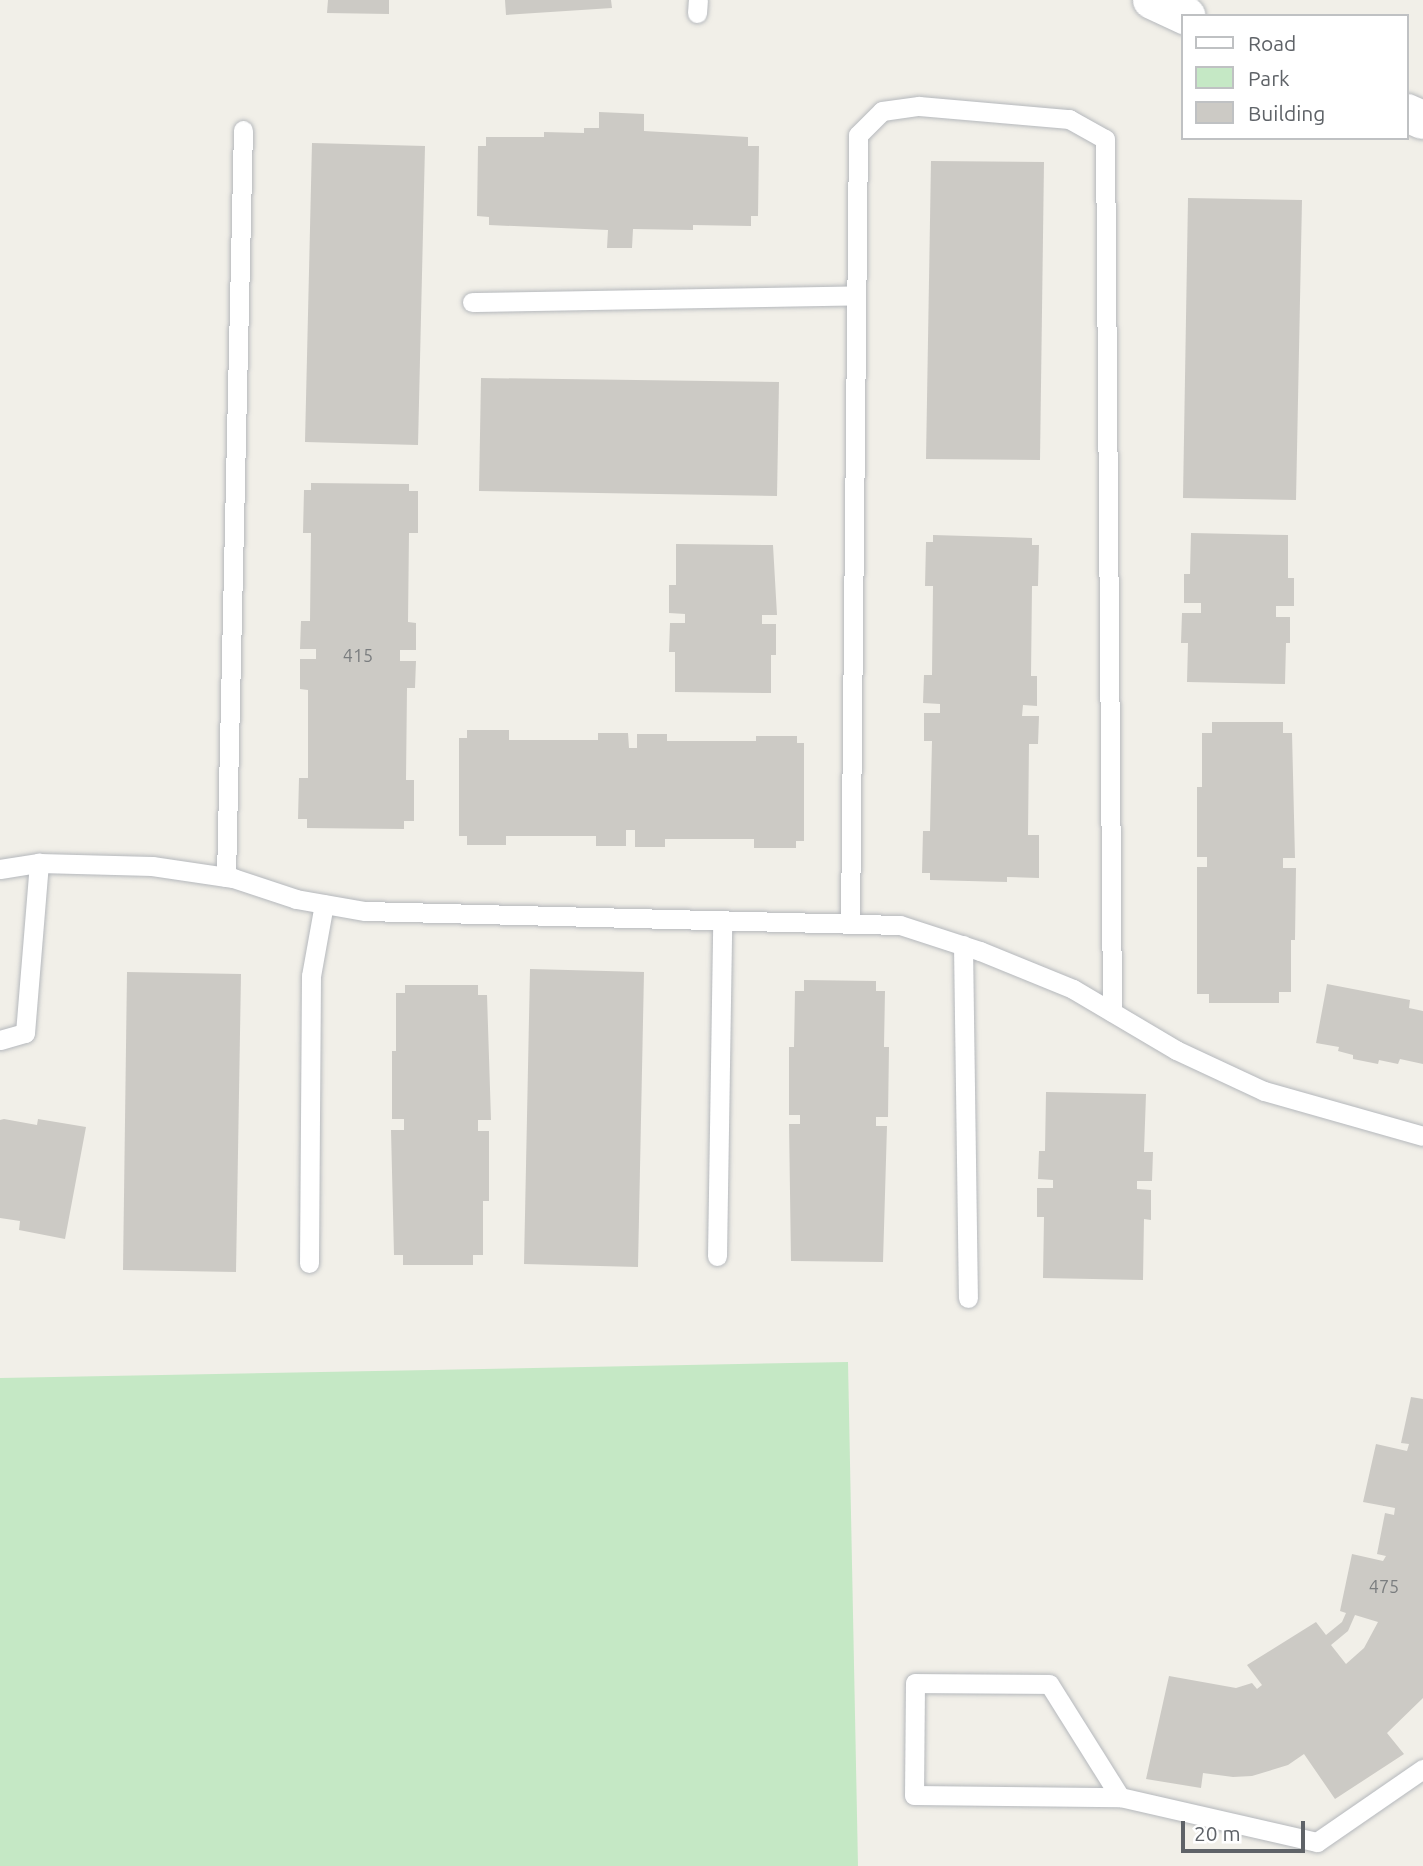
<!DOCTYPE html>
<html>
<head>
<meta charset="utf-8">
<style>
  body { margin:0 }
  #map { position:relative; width:1423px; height:1866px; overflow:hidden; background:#f1efe8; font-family:Ubuntu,sans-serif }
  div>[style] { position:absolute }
  .green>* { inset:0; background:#c5e8c5 }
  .building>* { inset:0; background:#cccac5 }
  .roads { filter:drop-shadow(0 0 2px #b5b8bc) drop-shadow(0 0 2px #b5b8bc) }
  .service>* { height:19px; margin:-9.5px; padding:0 9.5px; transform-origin:9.5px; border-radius:9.5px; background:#fff }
  .minor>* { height:38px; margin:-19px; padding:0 19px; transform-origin:19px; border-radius:19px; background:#fff }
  span { translate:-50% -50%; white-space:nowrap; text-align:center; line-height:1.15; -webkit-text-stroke:5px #fff; paint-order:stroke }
  .number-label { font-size:18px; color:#7a7d7f }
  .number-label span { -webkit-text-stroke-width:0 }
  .legend { position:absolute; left:1181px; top:14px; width:228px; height:126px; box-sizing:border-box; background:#fff; border:2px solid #bfc1c3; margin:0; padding:9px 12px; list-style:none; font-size:21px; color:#5f6368 }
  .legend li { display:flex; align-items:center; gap:14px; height:35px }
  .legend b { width:35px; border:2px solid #bfc1c3 }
  .scale { position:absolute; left:1181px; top:1821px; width:124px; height:32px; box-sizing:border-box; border:4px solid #5f6368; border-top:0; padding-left:9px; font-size:21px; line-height:24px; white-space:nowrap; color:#5f6368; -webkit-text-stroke:5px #fff; paint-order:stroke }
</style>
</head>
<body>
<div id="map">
  <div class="green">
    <div style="clip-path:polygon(848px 1362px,858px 1866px,0 1866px,0 1378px)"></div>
  </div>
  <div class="building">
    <div style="clip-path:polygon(328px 0,389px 0,389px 14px,327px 13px)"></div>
    <div style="clip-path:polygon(505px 0,611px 0,612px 8px,506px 15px)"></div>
    <div style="clip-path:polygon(599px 112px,644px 114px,644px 131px,748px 137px,748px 146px,759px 146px,758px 216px,751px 216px,751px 226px,693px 225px,693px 230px,633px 229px,632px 248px,607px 248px,608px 230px,489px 225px,489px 217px,477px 216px,478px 146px,486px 146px,486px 137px,544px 137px,544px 132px,584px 133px,584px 128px,599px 128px)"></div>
    <div style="clip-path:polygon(312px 143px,425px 146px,418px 445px,305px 442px)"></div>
    <div style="clip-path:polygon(931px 161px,1044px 162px,1040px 460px,926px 459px)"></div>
    <div style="clip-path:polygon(1188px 198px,1302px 200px,1296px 500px,1183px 498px)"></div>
    <div style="clip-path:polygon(481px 378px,779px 382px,777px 496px,479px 491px)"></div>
    <div style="clip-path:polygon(311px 483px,409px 484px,409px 491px,418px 491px,418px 533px,409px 533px,408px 622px,416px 623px,416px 650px,400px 650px,400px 661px,416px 661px,415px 688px,407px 688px,406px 780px,414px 780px,414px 821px,404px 821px,404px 829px,307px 828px,307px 819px,298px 819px,299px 778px,308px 778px,308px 690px,300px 689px,300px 659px,316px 659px,316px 649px,300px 649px,301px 621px,310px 621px,311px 533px,303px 533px,304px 490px,311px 490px)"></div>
    <div style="clip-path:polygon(1191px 533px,1288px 535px,1288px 578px,1294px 578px,1294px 606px,1276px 606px,1276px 617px,1290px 617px,1290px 643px,1286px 643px,1285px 684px,1187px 682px,1188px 643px,1181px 643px,1182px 613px,1201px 613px,1201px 603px,1184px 603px,1184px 574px,1190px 574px)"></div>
    <div style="clip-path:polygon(933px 535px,1032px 538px,1032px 545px,1039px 545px,1038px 586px,1032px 586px,1031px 676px,1037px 676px,1037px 706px,1023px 705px,1022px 716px,1039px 716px,1038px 744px,1029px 744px,1028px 835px,1039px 835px,1039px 878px,1007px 877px,1007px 882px,930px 880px,930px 873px,922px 873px,923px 831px,930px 831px,932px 741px,924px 741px,924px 713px,940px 713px,940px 704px,923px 703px,924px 675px,932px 675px,933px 586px,925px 586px,926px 542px,933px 542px)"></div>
    <div style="clip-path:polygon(676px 544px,773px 545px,777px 615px,762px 615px,762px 624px,776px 624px,776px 655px,771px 655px,771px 693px,675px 692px,675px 652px,669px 652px,670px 623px,685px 623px,685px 614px,669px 613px,669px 585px,676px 585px)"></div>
    <div style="clip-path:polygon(1212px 722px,1283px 722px,1283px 733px,1292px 733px,1295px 858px,1283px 858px,1283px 868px,1296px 868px,1295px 940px,1291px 940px,1291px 992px,1279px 992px,1279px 1003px,1209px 1003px,1209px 994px,1197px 994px,1197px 867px,1207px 867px,1207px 857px,1197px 857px,1197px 787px,1202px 787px,1202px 733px,1212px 733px)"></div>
    <div style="clip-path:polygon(467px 730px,509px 730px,509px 740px,598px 740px,598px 733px,628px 733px,629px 748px,637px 748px,637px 734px,667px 734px,667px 741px,756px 741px,756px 736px,797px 736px,797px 743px,804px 743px,804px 841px,796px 841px,796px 848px,754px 848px,754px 839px,665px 839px,665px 847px,635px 847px,635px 830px,626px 830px,626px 846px,596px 846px,596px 836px,506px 836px,506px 845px,467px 845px,467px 836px,459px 836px,459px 738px,467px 738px)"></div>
    <div style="clip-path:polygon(530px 969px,644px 972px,638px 1267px,524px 1264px)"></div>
    <div style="clip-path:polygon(127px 972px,241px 974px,236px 1272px,123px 1270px)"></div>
    <div style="clip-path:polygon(804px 980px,876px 981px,876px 991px,885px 991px,884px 1047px,889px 1047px,888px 1117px,876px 1117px,876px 1126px,887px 1126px,883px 1262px,791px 1261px,789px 1124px,800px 1124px,800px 1115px,789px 1115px,789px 1047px,794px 1047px,795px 991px,804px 991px)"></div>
    <div style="clip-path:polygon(1327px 984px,1410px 1000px,1409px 1008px,1423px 1011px,1423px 1064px,1400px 1059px,1398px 1064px,1379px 1060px,1378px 1064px,1353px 1059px,1353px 1055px,1338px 1051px,1339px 1047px,1316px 1043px)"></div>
    <div style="clip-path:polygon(405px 985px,478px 985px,478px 995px,487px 995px,491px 1120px,478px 1120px,478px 1131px,489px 1131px,489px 1201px,483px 1201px,483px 1255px,473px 1255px,473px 1265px,403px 1265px,403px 1255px,394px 1255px,391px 1130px,404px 1130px,404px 1119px,392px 1119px,392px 1051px,396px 1051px,396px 993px,405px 993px)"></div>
    <div style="clip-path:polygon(1046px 1092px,1146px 1094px,1144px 1152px,1153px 1152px,1152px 1181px,1137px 1181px,1137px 1189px,1151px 1190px,1151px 1220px,1144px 1219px,1143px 1280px,1043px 1278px,1044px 1217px,1037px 1217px,1037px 1188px,1053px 1188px,1053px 1180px,1038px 1179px,1039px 1151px,1045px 1151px)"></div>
    <div style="clip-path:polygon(4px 1119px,37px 1125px,38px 1119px,86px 1127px,65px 1239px,19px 1230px,20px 1221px,0 1218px,0 1120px)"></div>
    <div style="clip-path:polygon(evenodd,1411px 1397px,1423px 1399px,1423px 1698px,1387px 1733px,1404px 1754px,1335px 1799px,1304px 1754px,1288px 1765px,1252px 1776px,1233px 1777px,1203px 1773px,1201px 1788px,1146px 1779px,1169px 1676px,1236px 1688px,1252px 1683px,1257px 1689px,1262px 1685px,1247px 1665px,1316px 1622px,1326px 1635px,1342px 1622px,1346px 1613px,1340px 1611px,1352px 1554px,1383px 1561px,1386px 1556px,1377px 1554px,1385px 1513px,1394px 1515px,1395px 1508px,1363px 1502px,1376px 1444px,1407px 1451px,1409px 1444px,1401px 1443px,1411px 1397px,1355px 1615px,1378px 1622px,1364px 1648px,1346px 1664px,1331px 1645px,1348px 1631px,1355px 1615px)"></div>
  </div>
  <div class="roads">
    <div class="service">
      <div style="left:697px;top:13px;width:13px;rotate:-86deg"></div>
      <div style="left:472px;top:302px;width:384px;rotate:-1deg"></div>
      <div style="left:0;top:869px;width:39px;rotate:-9deg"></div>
      <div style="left:39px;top:863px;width:113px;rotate:1.5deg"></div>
      <div style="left:152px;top:866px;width:82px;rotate:8.4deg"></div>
      <div style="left:233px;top:878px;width:66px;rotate:18.4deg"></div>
      <div style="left:296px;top:899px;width:70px;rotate:9.9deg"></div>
      <div style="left:365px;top:911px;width:535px;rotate:1.5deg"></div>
      <div style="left:900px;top:925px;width:84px;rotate:18deg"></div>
      <div style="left:980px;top:951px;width:100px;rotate:22.2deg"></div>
      <div style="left:1073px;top:989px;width:120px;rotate:30.6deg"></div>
      <div style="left:1176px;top:1050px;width:97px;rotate:25deg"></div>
      <div style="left:1264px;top:1091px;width:165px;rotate:15.8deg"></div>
      <div style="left:226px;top:877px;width:747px;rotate:-88.7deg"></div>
      <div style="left:850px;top:924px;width:789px;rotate:-89.42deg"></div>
      <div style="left:858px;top:135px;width:34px;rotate:-45deg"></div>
      <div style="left:882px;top:111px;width:37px;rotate:-8deg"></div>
      <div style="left:919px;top:106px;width:151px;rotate:5deg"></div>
      <div style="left:1069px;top:119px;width:41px;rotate:29.1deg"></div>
      <div style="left:1105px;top:139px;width:873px;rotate:89.54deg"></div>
      <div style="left:963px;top:945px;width:353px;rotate:89.2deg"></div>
      <div style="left:0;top:1040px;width:26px;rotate:-16deg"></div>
      <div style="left:25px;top:1033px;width:171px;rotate:-85.3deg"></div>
      <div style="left:717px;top:1256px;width:336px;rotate:-89.1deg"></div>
      <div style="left:309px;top:1263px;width:287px;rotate:-89.6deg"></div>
      <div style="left:311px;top:976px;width:73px;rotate:-79.8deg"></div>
      <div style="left:1120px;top:1797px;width:133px;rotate:-122.1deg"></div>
      <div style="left:1049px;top:1684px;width:134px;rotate:-179.6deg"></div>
      <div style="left:915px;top:1683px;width:112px;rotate:90.5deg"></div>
      <div style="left:914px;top:1795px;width:206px;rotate:0.6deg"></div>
      <div style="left:1120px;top:1797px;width:202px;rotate:12.9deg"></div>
      <div style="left:1317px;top:1842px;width:129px;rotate:-34.6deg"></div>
    </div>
    <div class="minor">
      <div style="left:1152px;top:0;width:38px;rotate:25deg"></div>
      <div style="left:1407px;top:113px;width:17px;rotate:24deg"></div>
    </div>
  </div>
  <div class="number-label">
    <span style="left:358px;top:655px">415</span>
    <span style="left:1384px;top:1586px">475</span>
  </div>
  <ul class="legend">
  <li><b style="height:9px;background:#fff"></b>Road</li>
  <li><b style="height:19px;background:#c5e8c5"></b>Park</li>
  <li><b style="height:19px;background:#cccac5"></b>Building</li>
  </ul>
  <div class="scale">20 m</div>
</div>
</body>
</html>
